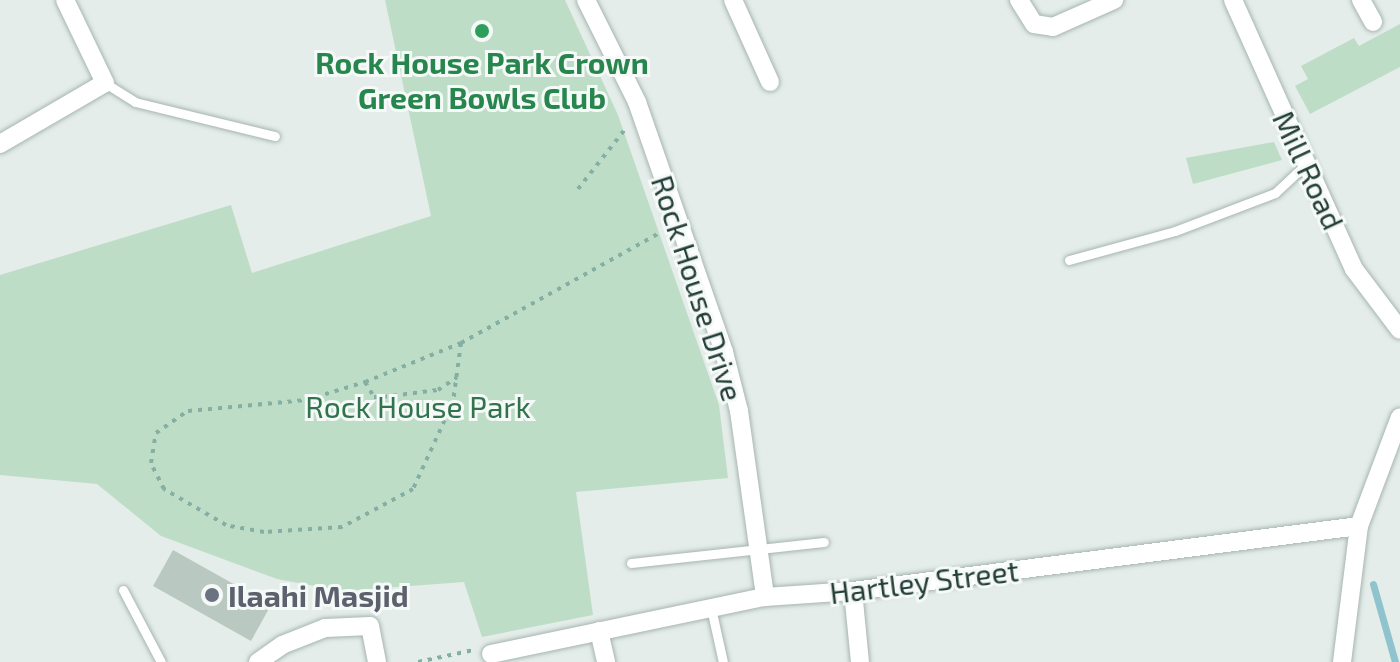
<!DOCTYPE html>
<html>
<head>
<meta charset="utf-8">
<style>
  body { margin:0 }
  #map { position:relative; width:1400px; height:662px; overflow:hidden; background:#e4ede9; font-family:"Exo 2",sans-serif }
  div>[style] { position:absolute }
  .green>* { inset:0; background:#beddc7 }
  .stream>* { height:7px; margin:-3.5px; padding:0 3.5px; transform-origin:3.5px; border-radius:3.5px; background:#8fc4cf }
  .building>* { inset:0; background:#bac8c2 }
  .path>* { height:4px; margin-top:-2px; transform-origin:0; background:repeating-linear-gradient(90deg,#86afa3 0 4px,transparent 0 10px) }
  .roads { filter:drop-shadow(0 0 2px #a7b5b0) drop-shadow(0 0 2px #a7b5b0) }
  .lane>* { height:9px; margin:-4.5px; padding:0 4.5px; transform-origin:4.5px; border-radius:4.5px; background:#fff }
  .street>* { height:18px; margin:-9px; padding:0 9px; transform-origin:9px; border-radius:9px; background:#fff }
  .dots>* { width:22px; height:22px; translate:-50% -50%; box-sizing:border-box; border:4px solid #f5f9f7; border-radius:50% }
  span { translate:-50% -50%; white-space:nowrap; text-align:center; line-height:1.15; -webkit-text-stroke:6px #f5f9f7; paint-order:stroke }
  .leisure-label { font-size:30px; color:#27864d; font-weight:700 }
  .street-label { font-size:30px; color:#243e38 }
  .park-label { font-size:30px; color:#30734c }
  .worship-label { font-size:30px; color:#5b616d; font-weight:700 }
  .left { translate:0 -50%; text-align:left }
</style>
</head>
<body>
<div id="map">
  <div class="green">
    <div style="clip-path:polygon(385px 0,565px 0,618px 115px,719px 405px,728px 478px,576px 492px,593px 615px,482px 637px,464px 582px,342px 591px,277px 579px,161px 536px,97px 484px,0 475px,0 275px,231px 205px,252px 273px,431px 216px)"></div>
    <div style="clip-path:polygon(1400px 24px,1400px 67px,1310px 114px,1295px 86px,1308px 79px,1301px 66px,1354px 38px,1359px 46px)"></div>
    <div style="clip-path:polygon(1274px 142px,1282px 160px,1193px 184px,1186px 158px)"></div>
  </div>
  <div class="stream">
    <div style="left:1373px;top:584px;width:81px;rotate:74.2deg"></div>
  </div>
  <div class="building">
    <div style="clip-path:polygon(173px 550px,271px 605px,251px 641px,153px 586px)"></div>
  </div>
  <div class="path">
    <div style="left:578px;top:189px;width:78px;rotate:-51.8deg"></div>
    <div style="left:461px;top:343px;width:60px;rotate:97.7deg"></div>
    <div style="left:453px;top:402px;width:96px;rotate:114.7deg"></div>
    <div style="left:413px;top:489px;width:81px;rotate:151.8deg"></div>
    <div style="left:342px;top:527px;width:78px;rotate:176.3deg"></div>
    <div style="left:264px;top:532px;width:39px;rotate:-170deg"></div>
    <div style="left:226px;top:525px;width:72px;rotate:-149.9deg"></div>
    <div style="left:164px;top:489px;width:29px;rotate:-117deg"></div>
    <div style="left:151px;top:463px;width:30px;rotate:-81deg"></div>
    <div style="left:156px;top:433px;width:39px;rotate:-35deg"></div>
    <div style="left:188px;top:411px;width:119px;rotate:-5.3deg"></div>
    <div style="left:306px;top:400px;width:62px;rotate:-17deg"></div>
    <div style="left:365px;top:382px;width:104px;rotate:-22.1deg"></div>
    <div style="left:461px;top:343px;width:229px;rotate:-29deg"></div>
    <div style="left:365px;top:382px;width:17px;rotate:59deg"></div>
    <div style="left:374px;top:397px;width:9px"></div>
    <div style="left:383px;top:397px;width:55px;rotate:-7.3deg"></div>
    <div style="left:438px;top:390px;width:23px;rotate:-34deg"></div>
    <div style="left:418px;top:662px;width:57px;rotate:-12.1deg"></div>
  </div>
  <div class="roads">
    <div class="lane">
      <div style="left:105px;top:83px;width:36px;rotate:32deg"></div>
      <div style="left:135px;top:102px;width:144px;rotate:13.7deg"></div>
      <div style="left:1069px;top:260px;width:110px;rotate:-15.3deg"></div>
      <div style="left:1175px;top:231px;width:107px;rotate:-20.8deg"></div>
      <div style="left:1275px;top:193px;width:41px;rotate:-43deg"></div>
      <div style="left:631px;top:563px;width:194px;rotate:-6.2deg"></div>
      <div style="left:123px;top:590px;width:81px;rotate:62.2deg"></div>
      <div style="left:711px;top:608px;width:55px;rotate:77.5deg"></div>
    </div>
    <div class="street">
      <div style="left:586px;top:0;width:114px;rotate:63.4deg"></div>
      <div style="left:637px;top:102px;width:265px;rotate:70.8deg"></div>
      <div style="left:724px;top:352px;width:61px;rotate:75.7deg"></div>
      <div style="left:739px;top:411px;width:188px;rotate:82deg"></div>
      <div style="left:733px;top:0;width:90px;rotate:65.7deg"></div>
      <div style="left:1019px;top:0;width:28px;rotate:58deg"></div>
      <div style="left:1034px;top:24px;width:19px;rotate:9deg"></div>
      <div style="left:1053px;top:27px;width:67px;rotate:-23.9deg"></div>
      <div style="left:1233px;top:0;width:295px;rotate:65.8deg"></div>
      <div style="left:1354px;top:269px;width:76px;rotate:53deg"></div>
      <div style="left:1361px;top:0;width:25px;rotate:61deg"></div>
      <div style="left:0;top:144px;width:121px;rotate:-30.2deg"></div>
      <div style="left:105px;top:83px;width:92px;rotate:-115.7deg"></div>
      <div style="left:853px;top:591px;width:71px;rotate:84.4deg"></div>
      <div style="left:599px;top:631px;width:32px;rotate:77deg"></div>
      <div style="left:491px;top:654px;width:280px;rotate:-11.8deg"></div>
      <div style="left:765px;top:597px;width:88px;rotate:-3.9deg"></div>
      <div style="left:853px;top:591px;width:510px;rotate:-7.32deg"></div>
      <div style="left:258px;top:662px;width:29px;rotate:-35deg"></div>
      <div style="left:282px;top:645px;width:46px;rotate:-21.6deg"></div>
      <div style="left:325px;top:628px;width:45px;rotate:-2.5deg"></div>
      <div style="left:370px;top:626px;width:37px;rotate:79deg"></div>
      <div style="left:1342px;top:662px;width:137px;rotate:-82.9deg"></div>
      <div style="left:1359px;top:526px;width:116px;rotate:-69.4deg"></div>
    </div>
  </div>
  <div class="dots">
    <div style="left:482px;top:31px;background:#2e9e5b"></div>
    <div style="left:212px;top:595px;background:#6b7280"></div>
  </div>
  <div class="leisure-label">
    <span style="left:482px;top:79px">Rock House Park Crown<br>Green Bowls Club</span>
  </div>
  <div class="street-label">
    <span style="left:1309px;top:170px;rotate:65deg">Mill Road</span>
    <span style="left:698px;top:288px;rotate:72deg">Rock House Drive</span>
    <span style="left:924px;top:581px;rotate:-7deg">Hartley Street</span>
  </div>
  <div class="park-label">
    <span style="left:418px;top:406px">Rock House Park</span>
  </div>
  <div class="worship-label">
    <span class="left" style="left:228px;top:595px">Ilaahi Masjid</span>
  </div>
</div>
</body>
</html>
